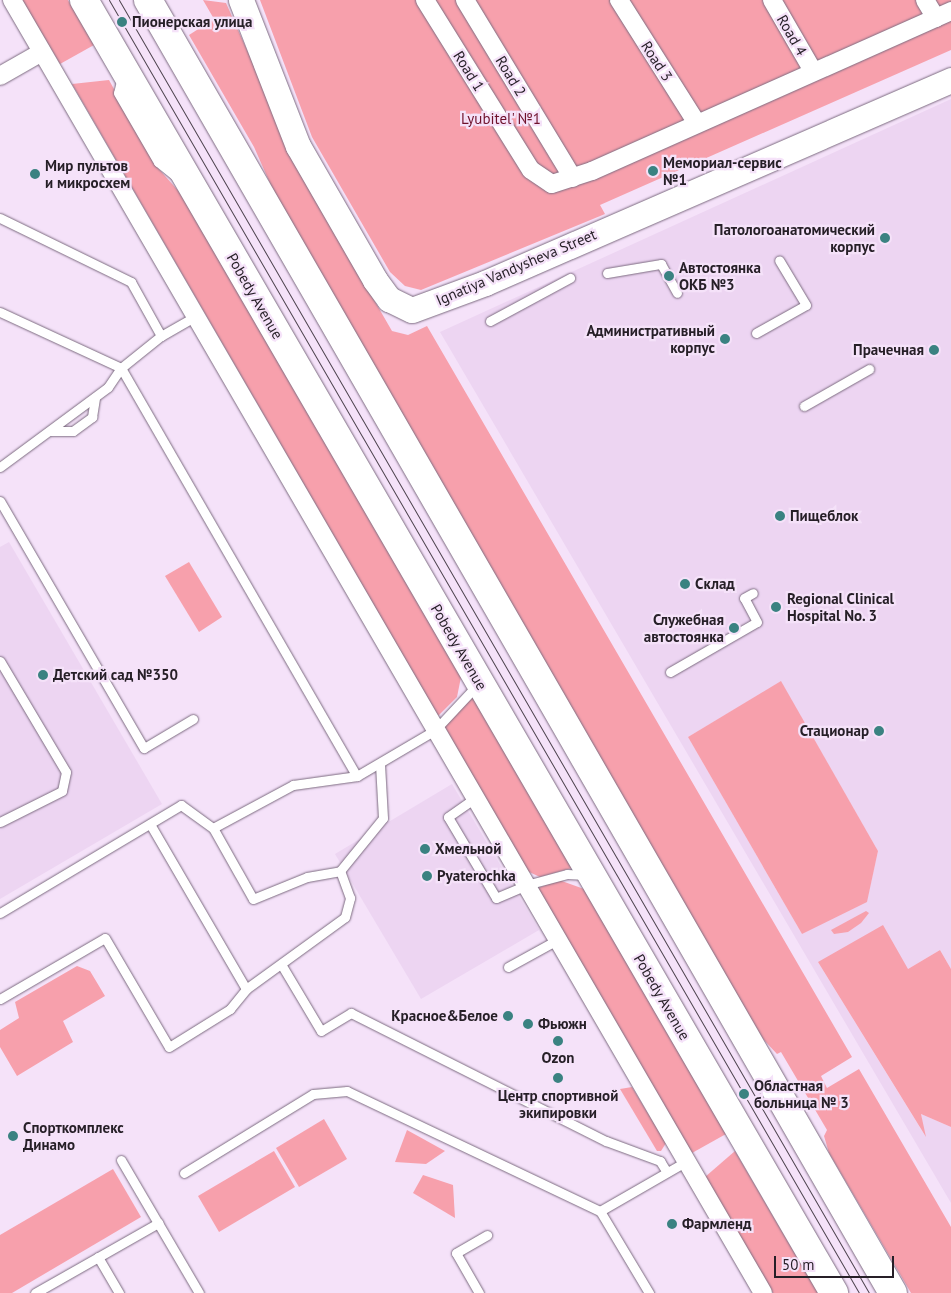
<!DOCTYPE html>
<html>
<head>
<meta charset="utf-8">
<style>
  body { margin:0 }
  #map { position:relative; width:951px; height:1293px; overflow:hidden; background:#f5e2f9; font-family:"PT Sans",sans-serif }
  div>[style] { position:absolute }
  .built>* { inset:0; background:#edd5f2 }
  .green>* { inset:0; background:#f7a0ac }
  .roads { filter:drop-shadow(0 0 1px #7c6b80) drop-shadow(0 0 1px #7c6b80) }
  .lane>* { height:9px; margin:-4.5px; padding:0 4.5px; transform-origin:4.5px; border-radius:4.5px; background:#fff }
  .street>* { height:18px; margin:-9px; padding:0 9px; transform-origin:9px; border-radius:9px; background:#fff }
  .secondary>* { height:25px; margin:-12.5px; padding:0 12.5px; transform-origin:12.5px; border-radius:12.5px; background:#fff }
  .primary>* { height:28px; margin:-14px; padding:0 14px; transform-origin:14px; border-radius:14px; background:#fff }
  .tram>* { height:1px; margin:-0.5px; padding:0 0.5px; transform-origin:0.5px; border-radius:0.5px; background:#4e444f }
  .dots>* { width:14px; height:14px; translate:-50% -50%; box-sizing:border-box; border:2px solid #f5e2f9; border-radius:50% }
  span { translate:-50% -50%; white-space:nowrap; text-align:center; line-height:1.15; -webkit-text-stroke:4.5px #f5e2f9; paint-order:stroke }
  .poi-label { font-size:15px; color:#261f27; font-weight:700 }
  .left { translate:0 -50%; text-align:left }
  .right { translate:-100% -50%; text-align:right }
  .street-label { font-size:15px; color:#261f27 }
  .park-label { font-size:15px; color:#6f112c }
  .scale { position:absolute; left:774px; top:1256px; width:120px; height:22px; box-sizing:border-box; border:2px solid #261f27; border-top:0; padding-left:6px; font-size:15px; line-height:18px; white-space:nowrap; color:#261f27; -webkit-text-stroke:4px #f5e2f9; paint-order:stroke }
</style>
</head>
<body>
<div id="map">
  <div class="built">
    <div style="clip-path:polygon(evenodd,951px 99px,951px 969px,940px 950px,908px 969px,818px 962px,924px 1134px,921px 1114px,951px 1127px,951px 1203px,440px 332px,951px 99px,781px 682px,878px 851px,868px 896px,802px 934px,688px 737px,781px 682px)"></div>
    <div style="clip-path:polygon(9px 542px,162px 804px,0 899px,0 547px)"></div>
    <div style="clip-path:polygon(452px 784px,539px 930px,421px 999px,335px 854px)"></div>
  </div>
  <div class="green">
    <div style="clip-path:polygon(22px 0,68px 0,94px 45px,60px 64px)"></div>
    <div style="clip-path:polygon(203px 0,226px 3px,307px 184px,392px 331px,408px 335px,427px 326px,852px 1057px,821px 1076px,827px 1088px,859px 1069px,951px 1227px,951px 1293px,911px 1293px,829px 1153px,824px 1136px,827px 1130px,781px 1052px,777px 1054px,763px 1039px,288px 224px,254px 147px,189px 35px,214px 19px)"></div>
    <div style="clip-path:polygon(260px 0,951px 0,951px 50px,600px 205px,605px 214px,421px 290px,405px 286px,390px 272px,312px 137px)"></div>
    <div style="clip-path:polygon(109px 80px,157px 167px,182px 195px,461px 677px,457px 697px,438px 716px,72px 84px)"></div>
    <div style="clip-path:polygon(189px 562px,222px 617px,199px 632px,165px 576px)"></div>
    <div style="clip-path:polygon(781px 681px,878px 851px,867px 902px,802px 934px,688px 737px)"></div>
    <div style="clip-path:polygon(473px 697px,572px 868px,540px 877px,527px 871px,443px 724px)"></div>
    <div style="clip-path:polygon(559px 880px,584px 889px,726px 1134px,692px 1153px,538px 888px)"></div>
    <div style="clip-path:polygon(866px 911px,869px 913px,861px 923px,848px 932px,834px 934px,831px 930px)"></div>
    <div style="clip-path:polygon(883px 925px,908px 969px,940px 950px,951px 969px,951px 1127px,921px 1114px,926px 1137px,818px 962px)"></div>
    <div style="clip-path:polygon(77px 966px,90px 971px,105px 996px,63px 1021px,73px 1042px,17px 1076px,0 1047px,0 1030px,19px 1018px,15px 1002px)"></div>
    <div style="clip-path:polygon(632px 1087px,666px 1143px,661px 1151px,657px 1151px,620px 1089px)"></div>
    <div style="clip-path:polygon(324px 1119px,347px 1159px,299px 1187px,276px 1148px)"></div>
    <div style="clip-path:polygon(407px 1130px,445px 1151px,426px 1164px,395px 1162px)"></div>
    <div style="clip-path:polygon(274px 1151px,295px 1187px,219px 1232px,198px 1196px)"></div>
    <div style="clip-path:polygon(735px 1151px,818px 1293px,773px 1293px,705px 1177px)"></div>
    <div style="clip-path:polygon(113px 1169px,141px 1217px,12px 1293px,0 1293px,0 1235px)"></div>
    <div style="clip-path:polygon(423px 1175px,453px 1185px,455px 1218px,413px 1193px)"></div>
  </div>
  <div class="roads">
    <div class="lane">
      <div style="left:122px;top:77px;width:16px;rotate:104deg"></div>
      <div style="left:118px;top:93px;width:80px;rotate:59.9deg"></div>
      <div style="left:158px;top:162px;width:21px;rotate:39deg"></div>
      <div style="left:0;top:218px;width:146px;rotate:26deg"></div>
      <div style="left:131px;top:282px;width:62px;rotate:60.9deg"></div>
      <div style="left:607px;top:273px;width:55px;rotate:-9.5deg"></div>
      <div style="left:661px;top:264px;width:33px;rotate:61deg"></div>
      <div style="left:0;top:312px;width:133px;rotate:24.8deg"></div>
      <div style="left:121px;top:368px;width:471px;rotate:60deg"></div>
      <div style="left:490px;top:321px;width:91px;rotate:-28.3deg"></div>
      <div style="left:756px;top:333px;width:57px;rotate:-29.2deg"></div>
      <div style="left:806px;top:305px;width:52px;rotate:-121deg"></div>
      <div style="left:804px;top:406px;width:75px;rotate:-29.6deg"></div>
      <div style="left:50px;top:431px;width:23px"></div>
      <div style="left:73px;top:431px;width:24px;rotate:-36deg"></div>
      <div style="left:92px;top:417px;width:20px;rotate:-81deg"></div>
      <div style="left:0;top:467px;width:134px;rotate:-36.5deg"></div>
      <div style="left:108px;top:387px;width:23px;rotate:-56deg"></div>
      <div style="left:121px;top:368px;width:51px;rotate:-38.7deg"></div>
      <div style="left:161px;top:336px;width:40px;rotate:-29.7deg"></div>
      <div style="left:0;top:501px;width:286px;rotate:59.8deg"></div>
      <div style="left:144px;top:748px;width:57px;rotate:-30.6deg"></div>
      <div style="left:0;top:661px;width:129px;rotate:59.3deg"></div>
      <div style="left:66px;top:772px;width:19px;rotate:102deg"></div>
      <div style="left:62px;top:791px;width:69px;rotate:153.4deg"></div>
      <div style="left:670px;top:672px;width:100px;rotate:-29.9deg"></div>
      <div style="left:757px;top:622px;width:27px;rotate:-118deg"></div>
      <div style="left:744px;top:598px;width:10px;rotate:-29deg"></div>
      <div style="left:475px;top:798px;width:33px;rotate:145deg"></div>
      <div style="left:448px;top:817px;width:94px;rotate:59.3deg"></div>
      <div style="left:496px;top:898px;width:33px;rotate:-23deg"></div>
      <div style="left:526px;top:885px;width:42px;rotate:-15deg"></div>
      <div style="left:567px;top:874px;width:19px;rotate:3deg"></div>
      <div style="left:150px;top:824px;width:191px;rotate:59.8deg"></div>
      <div style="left:213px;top:828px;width:81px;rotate:60.6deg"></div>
      <div style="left:253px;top:899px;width:58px;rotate:-22.2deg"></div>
      <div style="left:307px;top:877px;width:34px;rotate:-10deg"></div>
      <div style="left:0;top:913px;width:211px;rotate:-30.8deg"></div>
      <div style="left:181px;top:805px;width:39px;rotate:36deg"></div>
      <div style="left:213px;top:828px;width:91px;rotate:-28.3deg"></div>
      <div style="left:293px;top:785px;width:65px;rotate:-8deg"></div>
      <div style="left:357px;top:776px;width:91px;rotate:-30.5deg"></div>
      <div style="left:435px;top:730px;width:63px;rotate:-46.9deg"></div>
      <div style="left:281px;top:964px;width:78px;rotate:59.2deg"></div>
      <div style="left:321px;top:1031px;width:35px;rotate:-31deg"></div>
      <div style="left:351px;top:1013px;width:285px;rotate:26.7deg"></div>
      <div style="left:606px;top:1141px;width:58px;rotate:20.3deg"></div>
      <div style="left:660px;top:1161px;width:13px;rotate:58deg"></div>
      <div style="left:508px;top:967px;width:56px;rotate:-28.9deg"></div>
      <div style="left:0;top:999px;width:121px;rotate:-30.2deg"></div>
      <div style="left:105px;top:938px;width:126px;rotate:59.6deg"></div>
      <div style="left:169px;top:1047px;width:72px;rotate:-31.9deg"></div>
      <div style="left:230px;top:1009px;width:26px;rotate:-51deg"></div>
      <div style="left:246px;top:989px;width:122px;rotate:-36deg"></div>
      <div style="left:345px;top:917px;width:20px;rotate:-75deg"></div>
      <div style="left:350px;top:898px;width:29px;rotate:-110deg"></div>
      <div style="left:340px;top:871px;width:68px;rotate:-50.9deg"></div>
      <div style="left:383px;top:818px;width:53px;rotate:-93.2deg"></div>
      <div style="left:121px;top:1160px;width:73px;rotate:59.6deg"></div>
      <div style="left:184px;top:1173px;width:151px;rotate:-31.5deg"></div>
      <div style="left:313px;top:1094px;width:34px;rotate:-5deg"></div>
      <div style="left:347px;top:1091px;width:280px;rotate:25.4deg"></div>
      <div style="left:600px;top:1211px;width:96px;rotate:59.1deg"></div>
      <div style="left:600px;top:1211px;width:100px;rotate:-29.9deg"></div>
      <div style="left:98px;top:1257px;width:42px;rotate:59.7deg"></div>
      <div style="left:35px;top:1293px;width:142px;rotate:-29.6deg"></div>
      <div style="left:158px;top:1223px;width:81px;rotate:59.6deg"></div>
      <div style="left:479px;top:1293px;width:46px;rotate:-119.9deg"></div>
      <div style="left:456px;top:1253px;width:36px;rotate:-30deg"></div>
    </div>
    <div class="street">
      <div style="left:12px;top:0;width:1495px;rotate:59.85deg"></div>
      <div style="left:425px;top:0;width:200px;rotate:58.1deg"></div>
      <div style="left:531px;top:170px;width:25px;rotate:34deg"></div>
      <div style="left:552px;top:184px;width:42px;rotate:-18deg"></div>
      <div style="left:592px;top:171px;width:393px;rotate:-24deg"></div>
      <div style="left:465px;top:0;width:208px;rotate:58.8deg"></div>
      <div style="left:619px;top:0;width:144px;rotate:57.7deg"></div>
      <div style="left:772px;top:0;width:82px;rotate:60deg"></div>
      <div style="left:925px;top:0;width:21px;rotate:59deg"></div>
      <div style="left:0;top:76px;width:48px;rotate:-29.7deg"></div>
    </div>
    <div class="secondary">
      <div style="left:241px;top:0;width:157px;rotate:68.7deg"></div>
      <div style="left:298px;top:146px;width:155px;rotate:60.1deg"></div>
      <div style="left:375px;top:280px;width:24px;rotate:54deg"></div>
      <div style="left:389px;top:299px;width:25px;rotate:26deg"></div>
      <div style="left:412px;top:310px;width:78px;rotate:-20.3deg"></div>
      <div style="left:485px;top:283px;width:508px;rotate:-23.54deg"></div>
    </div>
    <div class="primary">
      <div style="left:84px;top:0;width:1495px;rotate:59.88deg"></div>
      <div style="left:148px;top:0;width:1492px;rotate:60.05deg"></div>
    </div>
  </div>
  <div class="tram">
    <div style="left:109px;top:0;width:1495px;rotate:59.88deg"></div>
    <div style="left:119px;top:0;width:1495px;rotate:59.88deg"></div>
  </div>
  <div class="dots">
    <div style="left:122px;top:22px;background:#3a8281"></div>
    <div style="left:653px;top:171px;background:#3a8281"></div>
    <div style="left:35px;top:174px;background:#3a8281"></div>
    <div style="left:885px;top:238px;background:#3a8281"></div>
    <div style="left:669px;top:276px;background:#3a8281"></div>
    <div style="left:725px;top:339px;background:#3a8281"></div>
    <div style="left:934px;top:350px;background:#3a8281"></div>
    <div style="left:780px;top:516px;background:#3a8281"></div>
    <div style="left:685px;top:584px;background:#3a8281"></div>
    <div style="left:776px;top:607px;background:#3a8281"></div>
    <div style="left:734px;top:628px;background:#3a8281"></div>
    <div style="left:43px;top:675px;background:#3a8281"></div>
    <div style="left:879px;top:731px;background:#3a8281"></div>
    <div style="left:425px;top:849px;background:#3a8281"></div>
    <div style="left:427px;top:876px;background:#3a8281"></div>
    <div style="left:508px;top:1016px;background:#3a8281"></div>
    <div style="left:528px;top:1024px;background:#3a8281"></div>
    <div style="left:558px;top:1041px;background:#3a8281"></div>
    <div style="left:558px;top:1078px;background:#3a8281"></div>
    <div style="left:744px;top:1094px;background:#3a8281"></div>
    <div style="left:13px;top:1136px;background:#3a8281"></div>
    <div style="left:672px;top:1224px;background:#3a8281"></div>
  </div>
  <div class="poi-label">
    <span class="left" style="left:132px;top:22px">Пионерская улица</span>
    <span class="left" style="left:663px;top:171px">Мемориал-сервис<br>№1</span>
    <span class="left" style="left:45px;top:174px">Мир пультов<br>и микросхем</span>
    <span class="right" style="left:875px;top:238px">Патологоанатомический<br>корпус</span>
    <span class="left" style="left:679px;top:276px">Автостоянка<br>ОКБ №3</span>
    <span class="right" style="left:715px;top:339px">Административный<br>корпус</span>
    <span class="right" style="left:924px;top:350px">Прачечная</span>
    <span class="left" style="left:790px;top:516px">Пищеблок</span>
    <span class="left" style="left:695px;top:584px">Склад</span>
    <span class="left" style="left:787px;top:607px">Regional Clinical<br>Hospital No. 3</span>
    <span class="right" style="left:724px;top:628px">Служебная<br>автостоянка</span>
    <span class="left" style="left:53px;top:675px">Детский сад №350</span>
    <span class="right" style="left:869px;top:731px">Стационар</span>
    <span class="left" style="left:435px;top:849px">Хмельной</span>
    <span class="left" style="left:437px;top:876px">Pyaterochka</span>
    <span class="right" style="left:498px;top:1016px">Красное&amp;Белое</span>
    <span class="left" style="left:538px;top:1024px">Фьюжн</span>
    <span style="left:558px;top:1058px">Ozon</span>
    <span class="left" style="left:754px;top:1094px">Областная<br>больница № 3</span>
    <span style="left:558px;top:1104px">Центр спортивной<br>экипировки</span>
    <span class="left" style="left:23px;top:1136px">Спорткомплекс<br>Динамо</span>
    <span class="left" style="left:682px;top:1224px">Фармленд</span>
  </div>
  <div class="street-label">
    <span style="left:792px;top:35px;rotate:60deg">Road 4</span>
    <span style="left:657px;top:61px;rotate:57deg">Road 3</span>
    <span style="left:469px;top:71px;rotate:58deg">Road 1</span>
    <span style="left:511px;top:76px;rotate:59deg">Road 2</span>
    <span style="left:516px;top:267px;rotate:-23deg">Ignatiya Vandysheva Street</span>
    <span style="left:255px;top:296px;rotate:60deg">Pobedy Avenue</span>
    <span style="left:459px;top:647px;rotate:60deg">Pobedy Avenue</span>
    <span style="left:662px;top:997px;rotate:60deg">Pobedy Avenue</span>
  </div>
  <div class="park-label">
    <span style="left:501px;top:119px">Lyubitel' №1</span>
  </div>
  <div class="scale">50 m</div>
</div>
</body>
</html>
